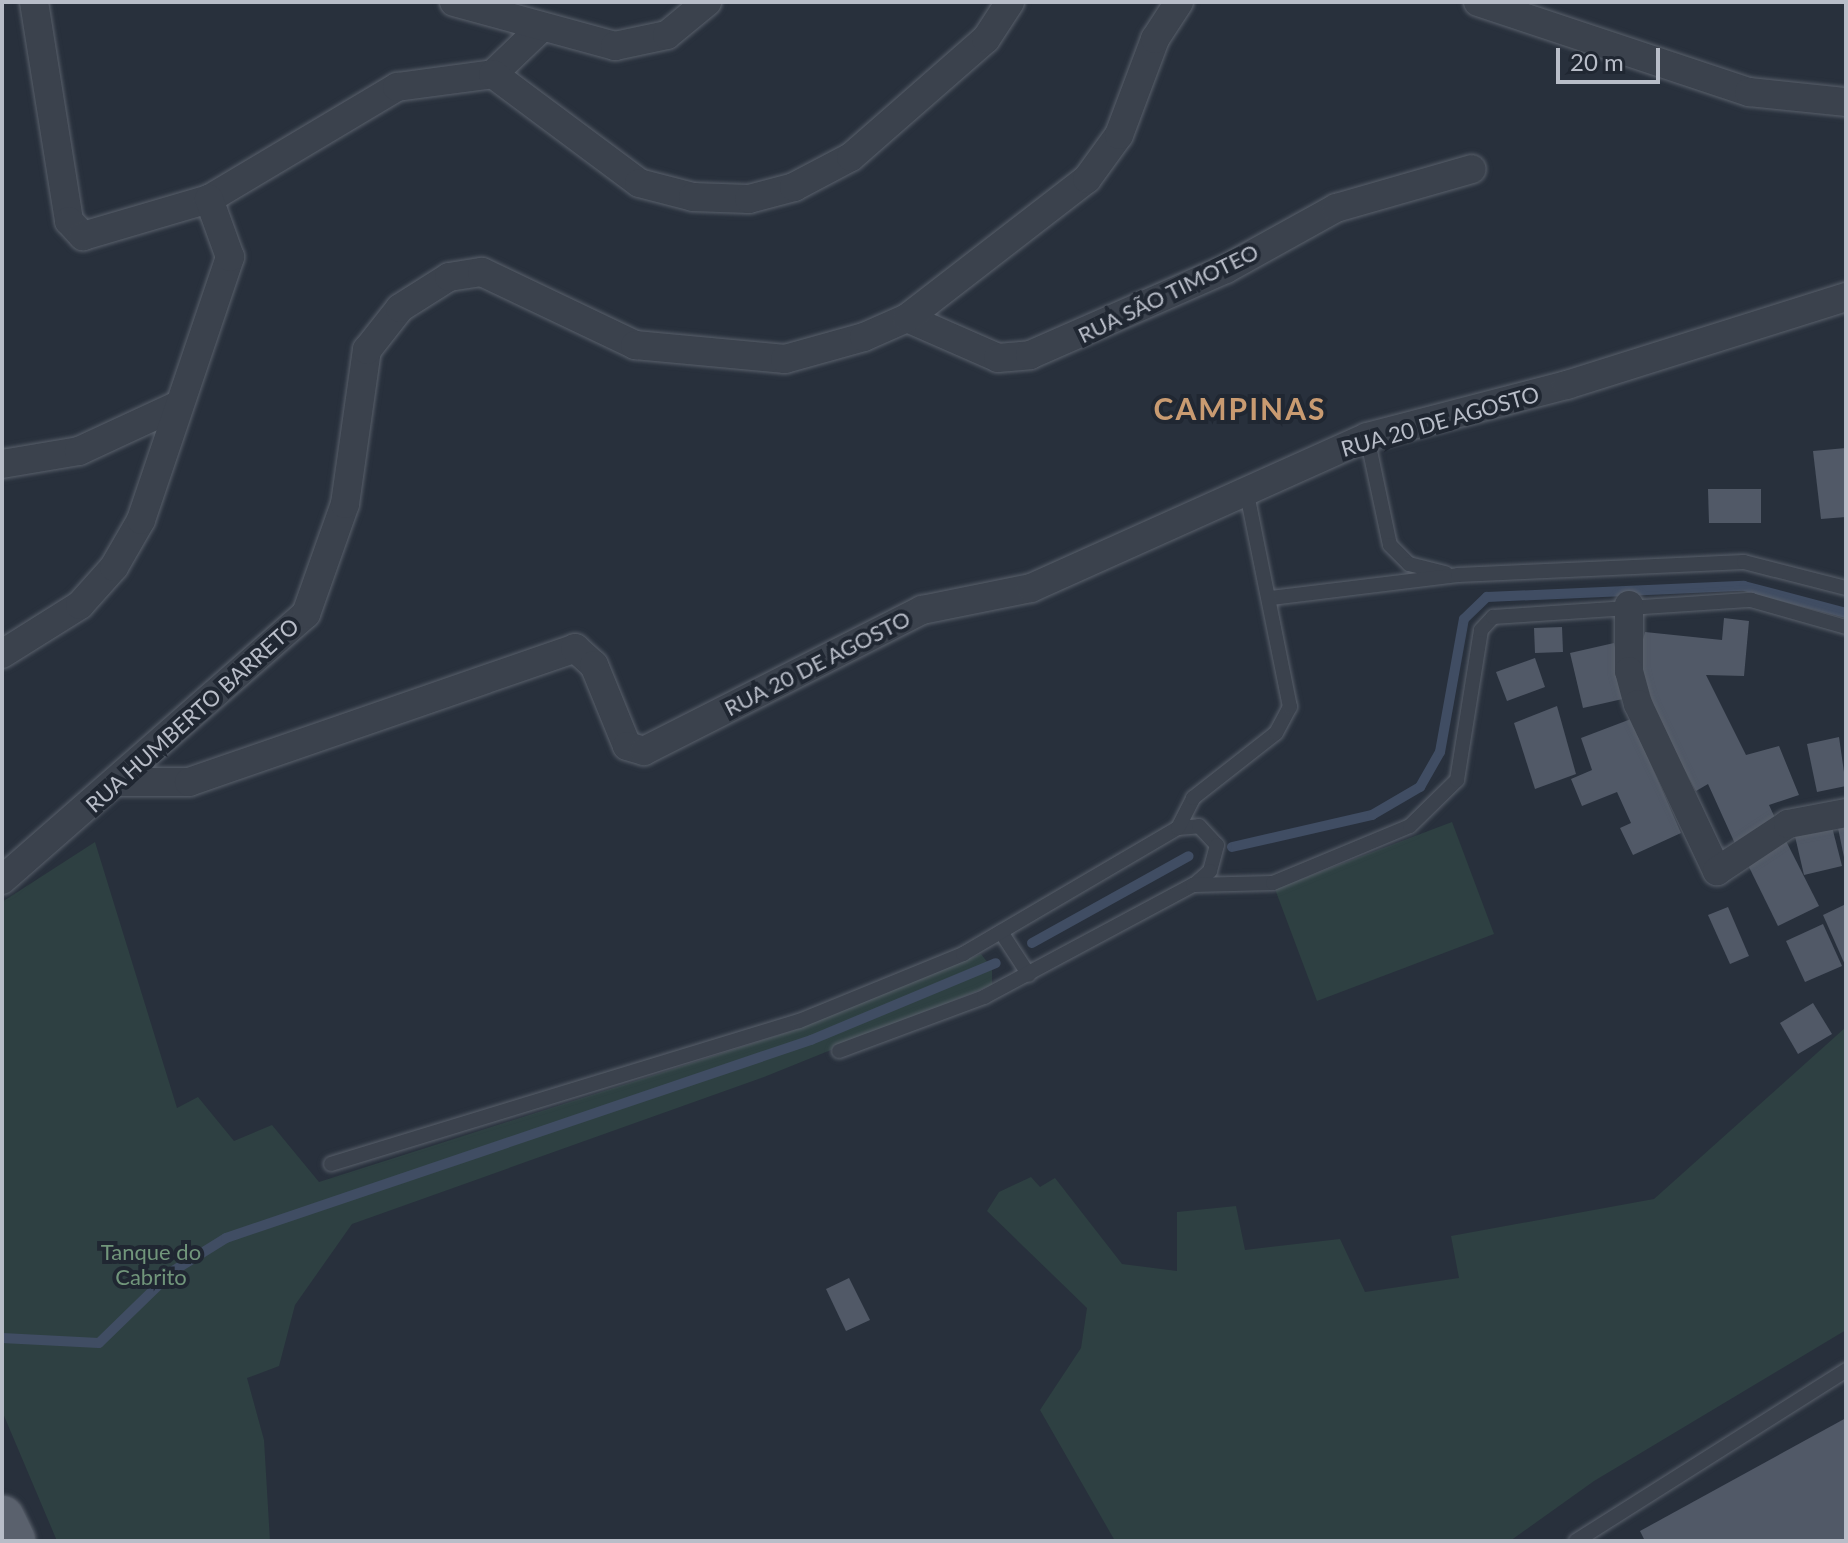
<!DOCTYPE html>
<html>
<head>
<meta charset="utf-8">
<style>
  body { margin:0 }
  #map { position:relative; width:1848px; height:1543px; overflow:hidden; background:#28303c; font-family:Lato,sans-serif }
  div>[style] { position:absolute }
  .green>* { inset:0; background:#2e4042 }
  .stream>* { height:10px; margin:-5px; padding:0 5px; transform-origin:5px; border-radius:5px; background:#404d63 }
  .building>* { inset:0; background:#515967 }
  .roads { filter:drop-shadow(0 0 2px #59606b) drop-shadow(0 0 2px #59606b) }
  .service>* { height:14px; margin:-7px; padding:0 7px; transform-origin:7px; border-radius:7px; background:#3b424d }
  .minor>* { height:28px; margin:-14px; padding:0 14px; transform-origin:14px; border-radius:14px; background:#3b424d }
  .primary>* { height:44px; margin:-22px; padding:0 22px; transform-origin:22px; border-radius:22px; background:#5a616d }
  span { translate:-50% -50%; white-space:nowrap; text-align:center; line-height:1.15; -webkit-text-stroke:8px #202732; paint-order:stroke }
  .street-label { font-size:22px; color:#b8bdc8 }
  .park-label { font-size:22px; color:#71967b }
  .district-label { font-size:30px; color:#c99b71; font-weight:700; letter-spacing:2px }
  .frame { position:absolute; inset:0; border:4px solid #b8bdc8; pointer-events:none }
  .scale { position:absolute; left:1556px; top:48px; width:104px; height:36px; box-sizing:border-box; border:4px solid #b8bdc8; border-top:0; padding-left:10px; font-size:24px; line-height:28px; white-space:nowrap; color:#b8bdc8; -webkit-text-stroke:6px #202732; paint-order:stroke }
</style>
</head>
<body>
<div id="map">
  <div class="green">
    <div style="clip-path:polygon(1452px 822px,1494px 934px,1317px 1001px,1275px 889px)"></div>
    <div style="clip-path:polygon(95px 842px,177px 1108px,198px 1097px,234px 1141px,272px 1125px,319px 1182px,798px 1029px,981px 954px,992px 968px,992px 985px,764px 1077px,352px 1224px,295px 1305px,279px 1366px,247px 1378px,264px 1440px,270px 1541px,57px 1541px,2px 1411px,2px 902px)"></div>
    <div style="clip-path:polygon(1846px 1027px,1846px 1330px,1594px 1481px,1510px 1541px,1115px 1541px,1040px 1410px,1081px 1348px,1087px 1308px,987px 1211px,999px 1192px,1031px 1177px,1040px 1187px,1055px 1178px,1122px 1264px,1177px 1271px,1177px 1212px,1236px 1206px,1245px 1250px,1340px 1239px,1365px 1292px,1459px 1278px,1451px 1236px,1654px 1199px)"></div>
  </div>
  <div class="stream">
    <div style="left:1232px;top:847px;width:144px;rotate:-12.9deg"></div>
    <div style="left:1372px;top:815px;width:56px;rotate:-30.3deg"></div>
    <div style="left:1420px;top:787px;width:40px;rotate:-60.3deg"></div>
    <div style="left:1440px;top:752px;width:135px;rotate:-79.8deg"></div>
    <div style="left:1464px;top:619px;width:32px;rotate:-44deg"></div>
    <div style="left:1487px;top:597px;width:257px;rotate:-2.5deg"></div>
    <div style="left:1744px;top:586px;width:106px;rotate:14.8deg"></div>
    <div style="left:1032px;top:943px;width:179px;rotate:-29deg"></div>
    <div style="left:2px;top:1338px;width:97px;rotate:3deg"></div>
    <div style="left:99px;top:1343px;width:103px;rotate:-44.2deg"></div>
    <div style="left:173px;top:1271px;width:62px;rotate:-31.9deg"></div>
    <div style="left:226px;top:1238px;width:618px;rotate:-18.7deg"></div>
    <div style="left:811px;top:1040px;width:200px;rotate:-22.6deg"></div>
  </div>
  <div class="building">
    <div style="clip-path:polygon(1846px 448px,1846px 517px,1821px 519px,1813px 451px)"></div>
    <div style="clip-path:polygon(1708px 489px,1761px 489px,1761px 523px,1709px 523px)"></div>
    <div style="clip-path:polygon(1724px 618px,1749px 621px,1744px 676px,1706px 675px,1746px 755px,1779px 746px,1799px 795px,1769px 805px,1775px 818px,1737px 848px,1708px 784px,1696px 791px,1660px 724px,1638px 658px,1645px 632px,1722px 640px)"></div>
    <div style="clip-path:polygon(1562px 627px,1563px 652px,1535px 653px,1534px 628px)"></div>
    <div style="clip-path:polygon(1614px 643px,1627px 698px,1583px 708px,1570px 653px)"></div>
    <div style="clip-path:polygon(1535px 658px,1545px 687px,1507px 701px,1496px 672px)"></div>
    <div style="clip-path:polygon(1557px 706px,1576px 774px,1535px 789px,1514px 723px)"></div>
    <div style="clip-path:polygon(1631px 719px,1681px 833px,1633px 855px,1620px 828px,1631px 823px,1617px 792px,1582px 806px,1571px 779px,1592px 770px,1581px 738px)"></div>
    <div style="clip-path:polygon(1839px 737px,1846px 786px,1817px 792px,1807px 744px)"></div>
    <div style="clip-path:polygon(1831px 823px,1842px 866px,1804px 875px,1794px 832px)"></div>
    <div style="clip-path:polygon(1846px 827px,1846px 862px,1845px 862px,1838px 828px)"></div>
    <div style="clip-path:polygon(1786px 841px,1819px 906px,1778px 926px,1746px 861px)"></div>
    <div style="clip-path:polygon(1846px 904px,1846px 967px,1823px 915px)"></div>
    <div style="clip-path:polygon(1728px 907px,1749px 956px,1730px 964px,1708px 915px)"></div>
    <div style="clip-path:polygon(1823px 924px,1842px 966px,1805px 982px,1786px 941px)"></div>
    <div style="clip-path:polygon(1813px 1003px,1832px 1034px,1798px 1054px,1780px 1023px)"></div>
    <div style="clip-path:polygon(849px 1278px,870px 1320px,846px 1331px,826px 1289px)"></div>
    <div style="clip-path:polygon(1846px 1418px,1846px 1541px,1645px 1541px,1640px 1531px)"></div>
  </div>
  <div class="roads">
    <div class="service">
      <div style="left:1367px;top:437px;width:110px;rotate:78deg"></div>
      <div style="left:1390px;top:545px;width:27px;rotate:45deg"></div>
      <div style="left:1409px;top:564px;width:38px;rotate:14deg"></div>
      <div style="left:1271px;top:598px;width:188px;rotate:-7deg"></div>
      <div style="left:1458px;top:575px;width:286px;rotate:-2.6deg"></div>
      <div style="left:1744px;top:562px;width:105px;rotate:14.3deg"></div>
      <div style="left:1178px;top:828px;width:21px;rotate:-5deg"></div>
      <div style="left:1199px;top:826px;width:26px;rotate:47deg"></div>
      <div style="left:1217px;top:845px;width:27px;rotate:105deg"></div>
      <div style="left:1210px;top:871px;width:21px;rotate:139deg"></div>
      <div style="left:1001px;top:932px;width:51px;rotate:56.9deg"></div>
      <div style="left:839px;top:1051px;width:155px;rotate:-20.4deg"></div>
      <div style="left:984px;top:997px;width:237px;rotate:-28.2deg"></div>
      <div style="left:1193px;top:885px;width:80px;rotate:-1.4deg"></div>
      <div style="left:1273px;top:883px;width:148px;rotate:-22.6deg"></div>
      <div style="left:1410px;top:826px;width:66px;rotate:-44.4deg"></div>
      <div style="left:1457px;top:780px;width:152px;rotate:-80.9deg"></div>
      <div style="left:1481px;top:630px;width:18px;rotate:-47deg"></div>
      <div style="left:1493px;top:617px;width:259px;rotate:-3.8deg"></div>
      <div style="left:1751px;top:600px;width:99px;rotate:15.9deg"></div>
      <div style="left:331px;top:1164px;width:489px;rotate:-17deg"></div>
      <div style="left:799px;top:1021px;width:177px;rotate:-22.2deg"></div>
      <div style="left:963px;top:954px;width:249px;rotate:-30.4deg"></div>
      <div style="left:1178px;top:828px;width:34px;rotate:-63deg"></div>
      <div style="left:1193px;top:798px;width:105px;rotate:-38.1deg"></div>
      <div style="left:1276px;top:733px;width:30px;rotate:-62deg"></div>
      <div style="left:1290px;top:707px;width:222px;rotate:-101.4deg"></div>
      <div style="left:1576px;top:1541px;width:320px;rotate:-32.3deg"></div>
    </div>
    <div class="minor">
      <div style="left:34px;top:2px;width:222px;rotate:80.9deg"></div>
      <div style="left:69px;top:221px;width:21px;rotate:47deg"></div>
      <div style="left:83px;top:236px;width:131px;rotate:-16.4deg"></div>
      <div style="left:209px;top:199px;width:219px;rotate:-30.8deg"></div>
      <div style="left:397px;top:87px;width:97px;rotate:-7.7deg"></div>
      <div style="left:493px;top:74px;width:66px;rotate:-43.8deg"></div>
      <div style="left:454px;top:2px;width:167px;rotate:15.3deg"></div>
      <div style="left:615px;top:46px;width:53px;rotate:-11.9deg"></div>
      <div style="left:667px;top:35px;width:52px;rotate:-39.5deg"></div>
      <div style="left:1478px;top:2px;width:286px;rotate:18.4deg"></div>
      <div style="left:1749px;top:92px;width:98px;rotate:5.9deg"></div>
      <div style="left:493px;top:74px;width:182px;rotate:36.7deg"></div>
      <div style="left:639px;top:183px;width:56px;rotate:14.5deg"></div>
      <div style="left:693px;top:197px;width:56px;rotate:2deg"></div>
      <div style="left:749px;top:199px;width:47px;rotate:-14.9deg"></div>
      <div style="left:794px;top:187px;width:64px;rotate:-27.8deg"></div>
      <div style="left:851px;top:157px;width:179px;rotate:-41.2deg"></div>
      <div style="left:986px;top:39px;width:44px;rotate:-57deg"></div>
      <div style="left:907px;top:318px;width:99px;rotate:23.7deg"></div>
      <div style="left:998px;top:358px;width:32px;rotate:-5deg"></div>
      <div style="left:1030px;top:355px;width:214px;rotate:-23.7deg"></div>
      <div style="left:1226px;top:269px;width:126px;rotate:-29deg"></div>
      <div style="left:1336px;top:208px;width:141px;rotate:-16deg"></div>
      <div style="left:2px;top:464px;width:78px;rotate:-9.6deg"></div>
      <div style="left:79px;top:451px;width:109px;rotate:-24.9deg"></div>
      <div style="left:1629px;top:605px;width:66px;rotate:90deg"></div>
      <div style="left:1629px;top:671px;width:34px;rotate:75deg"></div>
      <div style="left:1638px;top:704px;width:185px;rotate:64.7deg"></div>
      <div style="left:1717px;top:871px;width:85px;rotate:-33.5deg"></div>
      <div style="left:1788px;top:824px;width:59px;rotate:-10.7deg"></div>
      <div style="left:2px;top:654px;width:92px;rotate:-32.1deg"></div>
      <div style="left:80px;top:605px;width:51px;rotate:-48.2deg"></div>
      <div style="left:114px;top:567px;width:54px;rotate:-60.1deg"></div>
      <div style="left:141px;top:520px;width:278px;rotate:-71.3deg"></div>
      <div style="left:230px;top:257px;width:62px;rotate:-109.9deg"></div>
      <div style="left:117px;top:782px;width:72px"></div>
      <div style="left:189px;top:782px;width:409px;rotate:-19.1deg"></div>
      <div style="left:575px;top:648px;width:25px;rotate:42deg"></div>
      <div style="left:594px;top:665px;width:87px;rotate:67.8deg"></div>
      <div style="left:627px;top:746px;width:18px;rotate:16deg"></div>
      <div style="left:644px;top:751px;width:312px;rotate:-26.9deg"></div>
      <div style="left:922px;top:610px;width:111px;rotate:-11.4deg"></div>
      <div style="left:1031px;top:588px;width:368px;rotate:-24.2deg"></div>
      <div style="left:1367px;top:437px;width:207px;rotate:-14.6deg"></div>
      <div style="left:1567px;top:385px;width:293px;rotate:-17.5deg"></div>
      <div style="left:2px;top:880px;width:404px;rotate:-41.2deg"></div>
      <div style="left:306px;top:614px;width:117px;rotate:-70.5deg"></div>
      <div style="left:345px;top:504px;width:156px;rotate:-81.9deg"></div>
      <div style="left:367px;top:350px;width:53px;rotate:-51.8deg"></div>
      <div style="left:400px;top:308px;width:58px;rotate:-32.3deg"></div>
      <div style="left:449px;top:277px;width:33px;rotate:-9deg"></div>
      <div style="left:482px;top:272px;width:170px;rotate:25.5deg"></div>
      <div style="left:635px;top:345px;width:151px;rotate:5.3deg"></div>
      <div style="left:785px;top:359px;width:82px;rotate:-15.6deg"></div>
      <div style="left:864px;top:337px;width:47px;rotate:-23.8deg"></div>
      <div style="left:907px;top:318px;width:227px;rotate:-37.7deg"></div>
      <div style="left:1087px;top:179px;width:54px;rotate:-54deg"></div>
      <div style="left:1119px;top:135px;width:103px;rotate:-69.4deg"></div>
      <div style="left:1155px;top:39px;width:44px;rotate:-57deg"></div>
    </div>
    <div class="primary">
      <div style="left:2px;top:1518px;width:25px;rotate:64deg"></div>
    </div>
  </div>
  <div class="street-label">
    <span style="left:1168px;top:293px;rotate:-26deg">RUA SÃO TIMOTEO</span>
    <span style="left:1440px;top:421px;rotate:-16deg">RUA 20 DE AGOSTO</span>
    <span style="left:817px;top:663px;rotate:-27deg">RUA 20 DE AGOSTO</span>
    <span style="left:192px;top:715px;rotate:-42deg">RUA HUMBERTO BARRETO</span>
  </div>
  <div class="park-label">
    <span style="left:151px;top:1264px">Tanque do<br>Cabrito</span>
  </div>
  <div class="district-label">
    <span style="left:1240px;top:408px">CAMPINAS</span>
  </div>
  <div class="frame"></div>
  <div class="scale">20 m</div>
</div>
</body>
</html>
